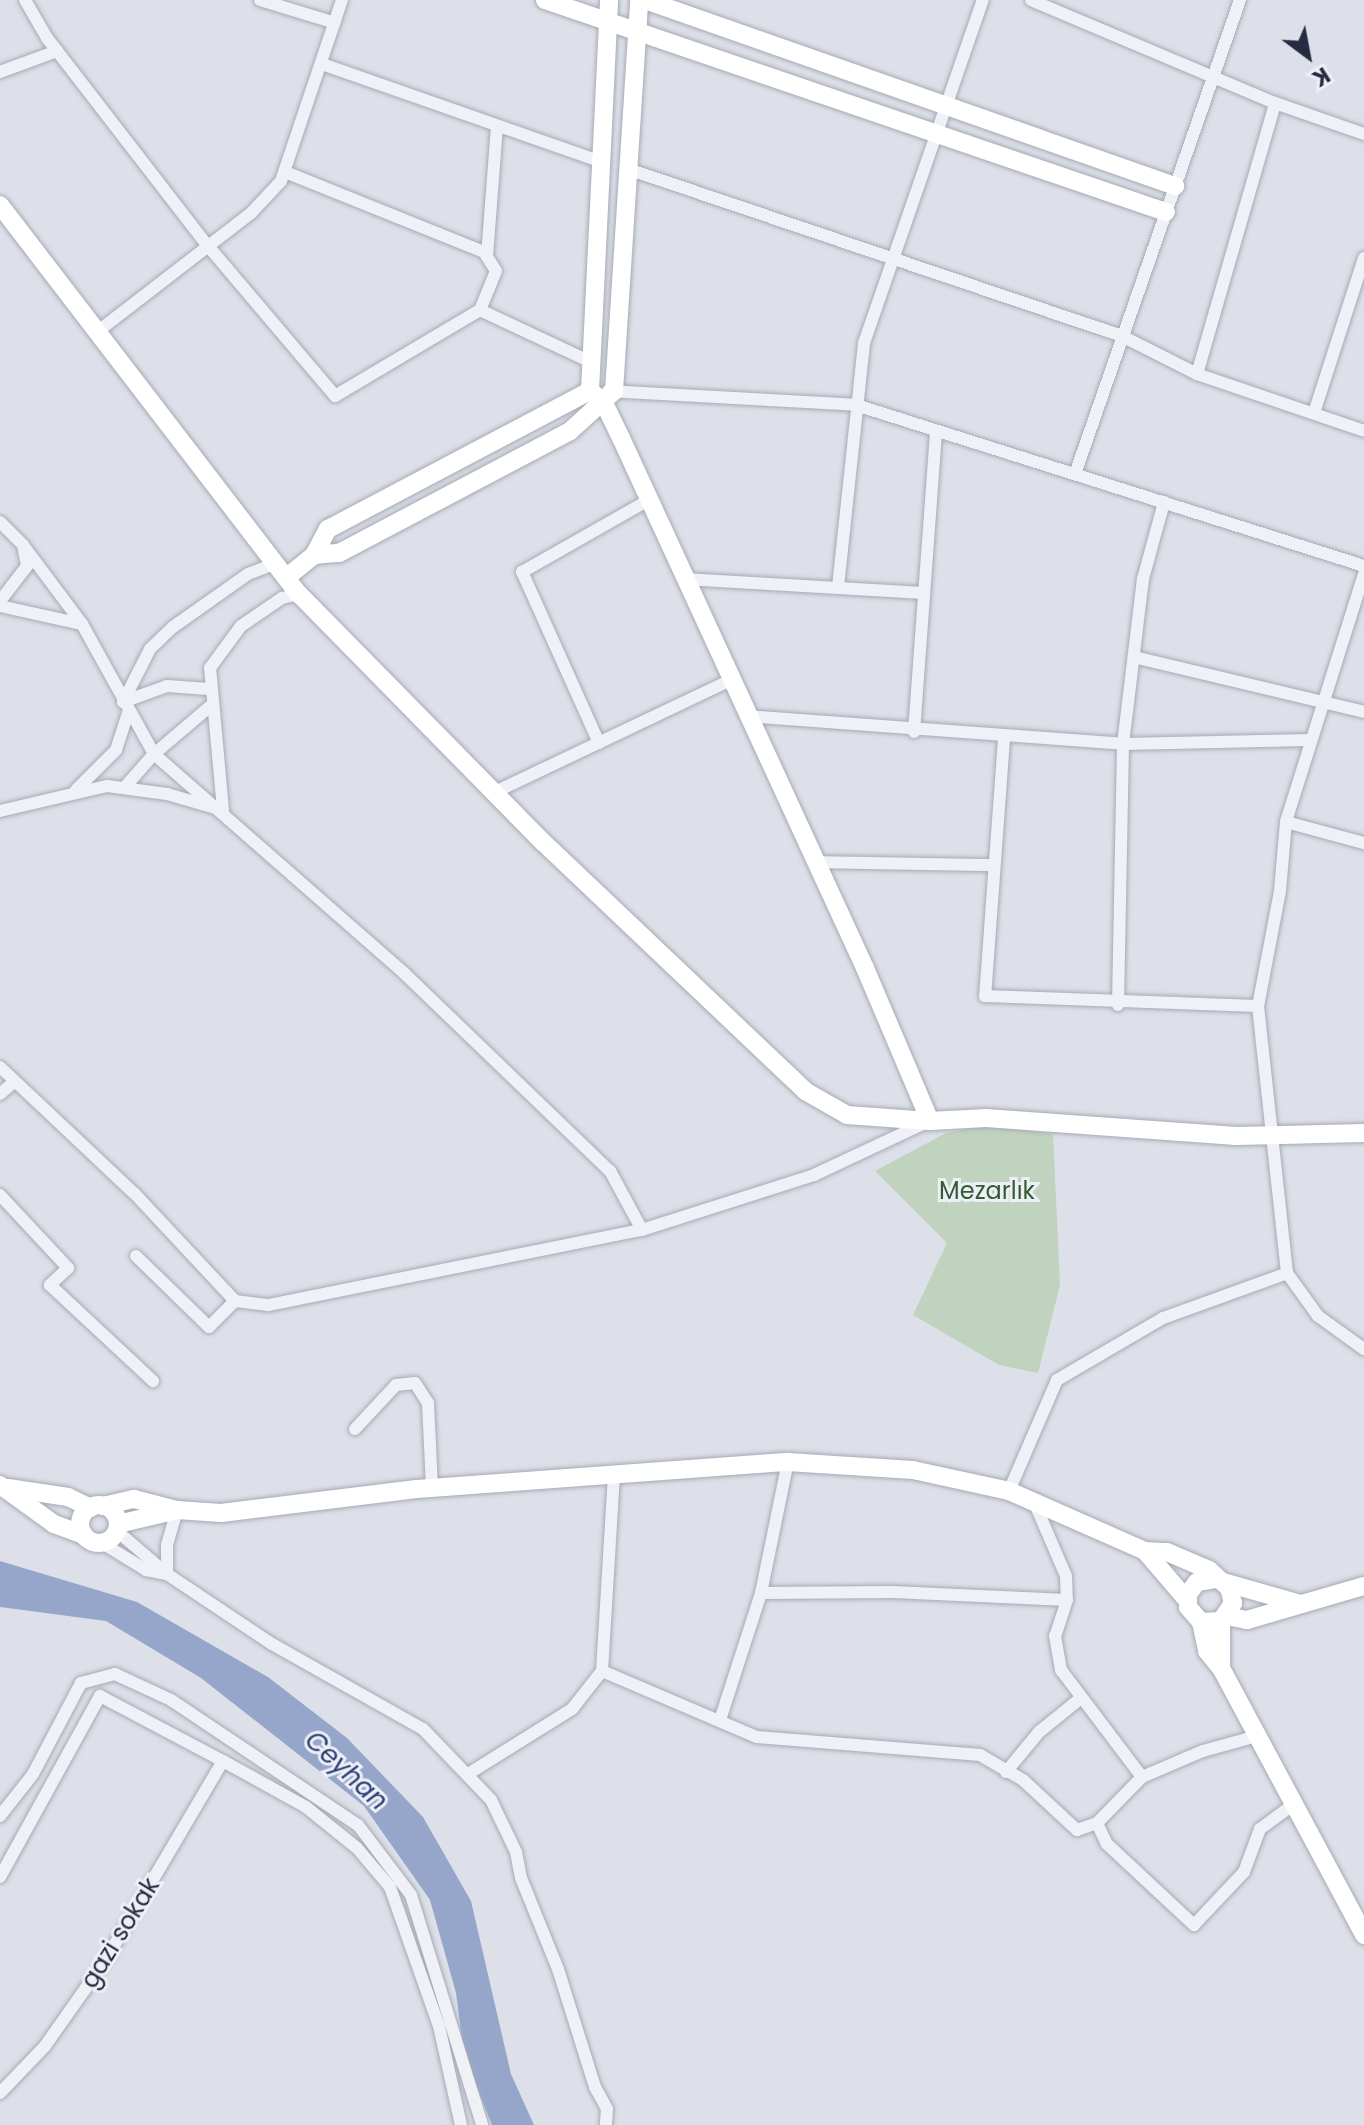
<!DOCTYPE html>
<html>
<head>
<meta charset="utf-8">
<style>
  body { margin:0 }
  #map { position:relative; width:1364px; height:2125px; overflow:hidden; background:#dde0e8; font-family:Poppins,sans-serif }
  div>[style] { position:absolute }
  .green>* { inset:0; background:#c0d3be }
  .water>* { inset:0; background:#96a6cb }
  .roads { filter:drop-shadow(0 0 2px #a6aab6) drop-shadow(0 0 2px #a6aab6) }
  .street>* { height:12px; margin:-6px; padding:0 6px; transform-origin:6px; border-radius:6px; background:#f0f1f6 }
  .secondary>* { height:18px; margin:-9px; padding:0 9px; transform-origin:9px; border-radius:9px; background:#fff }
  .secondary>.ring { margin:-9px; padding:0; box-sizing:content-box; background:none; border:18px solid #fff; border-radius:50% }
  span { translate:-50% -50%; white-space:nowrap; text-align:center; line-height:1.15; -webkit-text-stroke:6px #edeff6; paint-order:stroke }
  .park-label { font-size:24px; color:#335c32 }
  .street-label { font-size:24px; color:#262b40 }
  .water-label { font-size:26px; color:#2e4176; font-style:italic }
  .north { position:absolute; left:1268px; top:16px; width:80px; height:80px; -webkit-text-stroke:6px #edeff6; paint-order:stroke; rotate:148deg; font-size:22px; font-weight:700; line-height:32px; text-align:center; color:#262b40 }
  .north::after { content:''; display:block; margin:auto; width:28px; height:36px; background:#262b40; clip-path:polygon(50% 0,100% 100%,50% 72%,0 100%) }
</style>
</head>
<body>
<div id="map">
  <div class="green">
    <div style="clip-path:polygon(988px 1125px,1053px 1134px,1060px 1285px,1038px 1373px,999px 1365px,913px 1315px,947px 1243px,875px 1171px,946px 1133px)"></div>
  </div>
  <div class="water">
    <div style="clip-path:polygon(0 1561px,137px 1602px,268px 1677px,347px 1738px,423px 1817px,471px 1901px,511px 2074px,534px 2125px,492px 2125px,464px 2055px,456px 1993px,430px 1900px,364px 1806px,201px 1678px,106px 1621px,0 1607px)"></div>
  </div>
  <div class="roads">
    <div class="street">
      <div style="left:25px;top:0;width:44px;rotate:59.9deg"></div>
      <div style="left:47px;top:38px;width:263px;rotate:52.3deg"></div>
      <div style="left:208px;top:246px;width:197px;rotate:49.7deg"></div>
      <div style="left:335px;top:396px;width:169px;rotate:-30.7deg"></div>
      <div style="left:480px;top:310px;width:42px;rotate:-67.7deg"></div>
      <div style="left:496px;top:271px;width:22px;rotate:-122deg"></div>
      <div style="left:484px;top:252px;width:214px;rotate:-158.1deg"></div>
      <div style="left:260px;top:0;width:78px;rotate:17deg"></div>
      <div style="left:1031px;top:0;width:265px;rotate:22.9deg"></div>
      <div style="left:1275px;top:103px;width:94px;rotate:19.2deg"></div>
      <div style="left:322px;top:64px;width:297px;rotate:19.3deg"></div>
      <div style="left:0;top:72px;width:61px;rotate:-20.2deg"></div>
      <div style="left:628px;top:169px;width:521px;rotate:18.68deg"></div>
      <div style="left:1122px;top:336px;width:84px;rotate:26.9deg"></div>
      <div style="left:1197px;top:374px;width:176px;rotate:18.8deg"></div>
      <div style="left:487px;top:256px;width:129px;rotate:-85.6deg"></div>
      <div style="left:480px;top:310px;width:125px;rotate:25.1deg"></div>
      <div style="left:97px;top:332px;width:196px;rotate:-37.7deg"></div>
      <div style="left:252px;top:212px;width:42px;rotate:-46.9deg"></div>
      <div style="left:281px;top:181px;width:191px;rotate:-71.4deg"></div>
      <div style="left:1197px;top:374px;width:282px;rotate:-73.9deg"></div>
      <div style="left:608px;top:391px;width:248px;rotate:3.2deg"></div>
      <div style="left:856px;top:405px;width:533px;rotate:17.58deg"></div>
      <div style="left:1314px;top:413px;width:163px;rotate:-72.1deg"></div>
      <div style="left:1075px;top:474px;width:502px;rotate:-70.81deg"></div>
      <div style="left:0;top:522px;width:33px;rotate:45deg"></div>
      <div style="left:23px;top:545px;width:21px;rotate:79deg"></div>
      <div style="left:27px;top:566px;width:44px;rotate:127.6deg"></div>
      <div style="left:23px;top:545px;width:99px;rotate:53.2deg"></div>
      <div style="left:1364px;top:574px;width:260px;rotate:107.5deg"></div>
      <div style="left:1286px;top:822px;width:69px;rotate:95deg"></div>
      <div style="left:1280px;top:891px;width:117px;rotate:100.8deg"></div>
      <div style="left:1258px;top:1006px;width:269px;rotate:83.8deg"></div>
      <div style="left:1287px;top:1273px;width:53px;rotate:54.2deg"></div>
      <div style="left:1318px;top:1316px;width:57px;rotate:35.7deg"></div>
      <div style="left:686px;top:579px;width:236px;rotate:3.4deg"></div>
      <div style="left:838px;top:587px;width:245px;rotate:-83.9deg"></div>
      <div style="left:864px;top:343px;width:363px;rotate:-70.9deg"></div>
      <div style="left:0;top:606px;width:84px;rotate:12.4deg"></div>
      <div style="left:82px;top:624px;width:149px;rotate:61deg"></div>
      <div style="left:154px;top:754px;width:332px;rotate:41.2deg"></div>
      <div style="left:404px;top:973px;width:286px;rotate:43.9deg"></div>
      <div style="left:610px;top:1171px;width:67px;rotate:61.5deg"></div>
      <div style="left:1134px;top:657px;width:236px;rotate:13.4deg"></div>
      <div style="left:123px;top:702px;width:59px;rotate:-63deg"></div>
      <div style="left:150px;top:649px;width:32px;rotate:-44deg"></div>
      <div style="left:173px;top:627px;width:92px;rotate:-35.2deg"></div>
      <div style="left:248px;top:574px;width:31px;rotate:-21deg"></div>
      <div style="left:123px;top:702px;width:47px;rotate:-20deg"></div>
      <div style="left:167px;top:686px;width:42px;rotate:4.1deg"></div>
      <div style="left:746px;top:716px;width:378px;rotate:4.2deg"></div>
      <div style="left:1123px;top:744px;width:187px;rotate:-1.2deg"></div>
      <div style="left:914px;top:732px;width:302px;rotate:-85.8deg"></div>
      <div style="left:1004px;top:739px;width:258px;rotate:94.2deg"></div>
      <div style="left:985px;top:996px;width:273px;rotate:2.1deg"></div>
      <div style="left:599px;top:743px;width:188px;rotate:-114.2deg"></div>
      <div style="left:522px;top:572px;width:146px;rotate:-29.6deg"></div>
      <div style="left:124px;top:788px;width:45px;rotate:-48.6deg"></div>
      <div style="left:154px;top:754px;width:77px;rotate:-40.3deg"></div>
      <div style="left:76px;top:790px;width:57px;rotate:-45deg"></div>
      <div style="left:116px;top:750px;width:40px;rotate:-72deg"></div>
      <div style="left:495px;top:792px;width:259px;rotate:-25.4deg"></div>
      <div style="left:223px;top:810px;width:143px;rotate:-95.2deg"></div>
      <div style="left:210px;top:668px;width:52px;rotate:-53.6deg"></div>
      <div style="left:241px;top:626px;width:50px;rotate:-34.3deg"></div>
      <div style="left:282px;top:598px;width:17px;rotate:-13deg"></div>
      <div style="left:0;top:811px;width:110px;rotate:-13.2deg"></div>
      <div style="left:107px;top:786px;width:61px;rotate:7.6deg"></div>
      <div style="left:167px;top:794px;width:54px;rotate:16.1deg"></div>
      <div style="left:1286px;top:822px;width:81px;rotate:15.1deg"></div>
      <div style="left:815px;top:862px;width:178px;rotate:1deg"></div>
      <div style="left:1118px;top:1005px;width:261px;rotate:-88.9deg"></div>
      <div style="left:1123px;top:744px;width:166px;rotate:-83.1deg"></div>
      <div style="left:1143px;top:579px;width:80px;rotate:-74.7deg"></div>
      <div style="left:0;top:1067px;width:185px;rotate:43.3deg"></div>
      <div style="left:135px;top:1194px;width:146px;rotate:46.9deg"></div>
      <div style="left:235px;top:1301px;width:34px;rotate:7deg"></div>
      <div style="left:269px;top:1305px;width:380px;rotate:-11.4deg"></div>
      <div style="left:642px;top:1230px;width:181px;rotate:-17.7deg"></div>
      <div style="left:814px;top:1175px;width:125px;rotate:-25.1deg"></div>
      <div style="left:0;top:1094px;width:18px;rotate:-41deg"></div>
      <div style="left:0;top:1195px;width:100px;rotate:47deg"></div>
      <div style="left:68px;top:1268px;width:25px;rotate:137deg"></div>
      <div style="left:50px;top:1285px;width:141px;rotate:43deg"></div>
      <div style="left:136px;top:1256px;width:102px;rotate:44.2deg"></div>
      <div style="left:209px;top:1327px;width:37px;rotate:-45deg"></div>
      <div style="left:355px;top:1429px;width:60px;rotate:-47deg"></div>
      <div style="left:396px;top:1385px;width:19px;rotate:-6deg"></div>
      <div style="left:415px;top:1383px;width:24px;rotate:57deg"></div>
      <div style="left:428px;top:1403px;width:85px;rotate:87.3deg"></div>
      <div style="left:1009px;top:1491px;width:121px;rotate:-66.6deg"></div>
      <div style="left:1057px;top:1380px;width:123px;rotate:-30.3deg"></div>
      <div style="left:1163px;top:1318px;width:132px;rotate:-19.9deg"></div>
      <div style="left:1035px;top:1504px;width:78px;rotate:66.7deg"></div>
      <div style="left:1066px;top:1576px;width:24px;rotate:88deg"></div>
      <div style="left:1067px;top:1600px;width:38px;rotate:108deg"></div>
      <div style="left:1055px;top:1636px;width:35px;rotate:80deg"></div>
      <div style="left:1061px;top:1670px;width:134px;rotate:52.9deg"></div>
      <div style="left:177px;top:1510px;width:36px;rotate:106deg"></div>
      <div style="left:167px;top:1545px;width:29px;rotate:90deg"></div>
      <div style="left:167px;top:1574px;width:126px;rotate:33.7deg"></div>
      <div style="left:272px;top:1644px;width:173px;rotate:29.4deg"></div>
      <div style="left:423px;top:1729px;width:98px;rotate:46.2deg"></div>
      <div style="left:491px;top:1800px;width:58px;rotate:64.3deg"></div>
      <div style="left:516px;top:1852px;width:26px;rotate:79deg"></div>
      <div style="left:521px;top:1878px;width:98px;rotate:67.9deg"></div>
      <div style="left:558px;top:1969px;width:124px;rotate:72.6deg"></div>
      <div style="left:595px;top:2087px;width:25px;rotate:61deg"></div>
      <div style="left:607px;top:2109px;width:16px;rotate:94deg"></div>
      <div style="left:117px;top:1531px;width:66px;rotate:40.7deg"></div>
      <div style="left:102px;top:1543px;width:52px;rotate:31.5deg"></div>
      <div style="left:146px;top:1570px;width:21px;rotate:11deg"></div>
      <div style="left:761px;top:1593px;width:132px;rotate:-0.4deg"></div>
      <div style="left:893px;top:1592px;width:174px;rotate:2.6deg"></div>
      <div style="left:602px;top:1671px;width:168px;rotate:23.1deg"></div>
      <div style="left:757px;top:1737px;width:224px;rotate:4.6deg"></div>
      <div style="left:980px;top:1755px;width:50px;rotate:30.2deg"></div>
      <div style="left:1023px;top:1780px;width:74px;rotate:42.8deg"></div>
      <div style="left:1077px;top:1830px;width:21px;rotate:-19deg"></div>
      <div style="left:1097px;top:1823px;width:64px;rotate:-45.6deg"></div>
      <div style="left:1142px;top:1777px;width:66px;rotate:-23.1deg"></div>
      <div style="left:1203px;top:1751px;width:56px;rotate:-15.5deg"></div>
      <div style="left:721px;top:1717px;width:130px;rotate:-72.1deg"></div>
      <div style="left:761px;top:1593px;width:134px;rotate:-78.4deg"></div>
      <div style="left:1006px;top:1772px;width:52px;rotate:-50.5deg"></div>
      <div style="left:1039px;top:1732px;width:54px;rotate:-39deg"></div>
      <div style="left:468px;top:1774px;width:123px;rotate:-32deg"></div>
      <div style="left:572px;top:1709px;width:48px;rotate:-51.7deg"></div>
      <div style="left:602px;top:1671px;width:195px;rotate:-86.5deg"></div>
      <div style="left:0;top:1816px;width:53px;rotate:-51.8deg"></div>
      <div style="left:33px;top:1774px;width:103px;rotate:-62.2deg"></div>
      <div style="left:81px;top:1683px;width:35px;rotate:-15deg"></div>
      <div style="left:115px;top:1674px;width:62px;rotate:24.9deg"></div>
      <div style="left:171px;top:1700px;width:225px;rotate:33.8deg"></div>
      <div style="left:358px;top:1825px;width:88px;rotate:52.9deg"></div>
      <div style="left:411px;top:1895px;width:241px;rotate:72.8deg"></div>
      <div style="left:1097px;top:1823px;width:23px;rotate:65deg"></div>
      <div style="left:1107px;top:1844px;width:119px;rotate:43deg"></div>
      <div style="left:1194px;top:1925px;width:73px;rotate:-46.7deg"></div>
      <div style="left:1244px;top:1872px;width:46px;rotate:-69.6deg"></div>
      <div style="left:1260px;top:1829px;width:42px;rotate:-36.3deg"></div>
      <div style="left:0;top:1877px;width:207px;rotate:-61.1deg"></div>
      <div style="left:100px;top:1696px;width:139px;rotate:27.9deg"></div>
      <div style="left:223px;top:1761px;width:95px;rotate:29deg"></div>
      <div style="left:306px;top:1807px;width:65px;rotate:38.8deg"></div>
      <div style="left:357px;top:1848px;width:51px;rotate:49.8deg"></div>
      <div style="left:390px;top:1887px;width:147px;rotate:70.6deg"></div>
      <div style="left:439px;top:2026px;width:101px;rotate:77.5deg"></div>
      <div style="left:0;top:2093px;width:65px;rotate:-46.2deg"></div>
      <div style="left:45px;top:2046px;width:104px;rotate:-54.8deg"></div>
      <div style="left:105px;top:1961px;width:232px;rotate:-59.5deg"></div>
    </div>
    <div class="secondary">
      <div style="left:545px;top:0;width:656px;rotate:18.85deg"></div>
      <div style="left:645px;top:0;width:562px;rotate:19.34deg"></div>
      <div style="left:0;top:205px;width:491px;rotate:52.5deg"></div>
      <div style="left:299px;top:594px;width:349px;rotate:45.5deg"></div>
      <div style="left:544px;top:843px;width:360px;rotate:43.5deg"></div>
      <div style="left:805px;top:1091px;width:48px;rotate:29.7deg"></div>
      <div style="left:847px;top:1115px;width:83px;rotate:4.1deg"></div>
      <div style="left:930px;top:1121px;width:56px;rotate:-3.1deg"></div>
      <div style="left:986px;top:1118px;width:251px;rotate:4.1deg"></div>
      <div style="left:1236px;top:1136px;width:128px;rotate:-1.3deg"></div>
      <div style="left:590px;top:391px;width:16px;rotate:38deg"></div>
      <div style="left:603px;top:401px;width:41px;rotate:64.1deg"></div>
      <div style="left:621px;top:438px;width:583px;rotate:65.28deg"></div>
      <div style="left:865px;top:968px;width:166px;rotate:67deg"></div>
      <div style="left:314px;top:555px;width:25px;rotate:-5deg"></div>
      <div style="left:339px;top:553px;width:261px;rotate:-27.8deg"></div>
      <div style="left:570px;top:431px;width:59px;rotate:-42.3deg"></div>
      <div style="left:614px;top:391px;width:392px;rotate:-86.3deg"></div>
      <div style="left:287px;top:577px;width:35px;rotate:-39deg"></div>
      <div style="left:314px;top:555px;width:30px;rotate:-62deg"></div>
      <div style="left:328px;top:529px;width:296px;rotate:-27.8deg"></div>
      <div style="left:590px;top:391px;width:391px;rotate:-87.2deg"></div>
      <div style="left:0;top:1485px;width:67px;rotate:35.8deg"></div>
      <div style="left:54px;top:1524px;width:32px;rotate:20deg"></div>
      <div style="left:8px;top:1488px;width:61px;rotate:8.5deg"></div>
      <div style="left:68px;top:1497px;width:25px;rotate:26deg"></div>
      <div class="ring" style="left:80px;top:1505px;width:20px;height:20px"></div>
      <div style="left:103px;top:1506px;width:32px;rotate:-13deg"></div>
      <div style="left:134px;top:1499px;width:44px;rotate:14.3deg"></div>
      <div style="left:177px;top:1510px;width:44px;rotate:3.9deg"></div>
      <div style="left:221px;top:1513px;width:197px;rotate:-7deg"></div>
      <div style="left:417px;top:1489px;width:372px;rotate:-4.2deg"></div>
      <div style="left:788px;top:1462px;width:125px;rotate:3.7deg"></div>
      <div style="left:913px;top:1470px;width:98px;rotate:12.3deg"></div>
      <div style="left:1009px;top:1491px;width:149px;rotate:23.8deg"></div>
      <div style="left:1145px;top:1551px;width:22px;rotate:3deg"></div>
      <div style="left:1167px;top:1552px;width:46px;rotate:23.2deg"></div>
      <div style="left:1209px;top:1570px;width:27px;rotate:42deg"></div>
      <div style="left:1229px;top:1588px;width:16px;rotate:75deg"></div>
      <div style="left:1233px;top:1603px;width:22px;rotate:124deg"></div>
      <div style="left:1221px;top:1621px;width:20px;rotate:177deg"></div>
      <div style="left:1201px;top:1622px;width:20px;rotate:-131deg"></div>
      <div style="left:1188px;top:1607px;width:13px;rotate:-90deg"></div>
      <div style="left:1188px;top:1594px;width:15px;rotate:-53deg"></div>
      <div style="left:1197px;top:1582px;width:20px;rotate:-9deg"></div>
      <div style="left:118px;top:1524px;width:61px;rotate:-13.3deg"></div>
      <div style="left:1145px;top:1551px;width:65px;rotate:49.4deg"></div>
      <div style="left:1223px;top:1582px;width:81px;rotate:15.8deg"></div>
      <div style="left:1226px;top:1616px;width:21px;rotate:11deg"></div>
      <div style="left:1247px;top:1620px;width:122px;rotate:-16.2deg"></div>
      <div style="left:1201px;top:1622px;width:30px;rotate:78deg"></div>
      <div style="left:1207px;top:1651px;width:22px;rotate:51deg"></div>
      <div style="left:1221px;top:1668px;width:303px;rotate:61.8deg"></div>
      <div style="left:1221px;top:1668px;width:47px;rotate:-90deg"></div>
    </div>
  </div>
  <div class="park-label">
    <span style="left:987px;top:1191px">Mezarlık</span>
  </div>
  <div class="street-label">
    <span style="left:120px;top:1933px;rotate:-58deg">gazi sokak</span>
  </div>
  <div class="water-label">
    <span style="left:346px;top:1771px;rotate:43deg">Ceyhan</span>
  </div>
  <div class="north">K</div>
</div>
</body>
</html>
